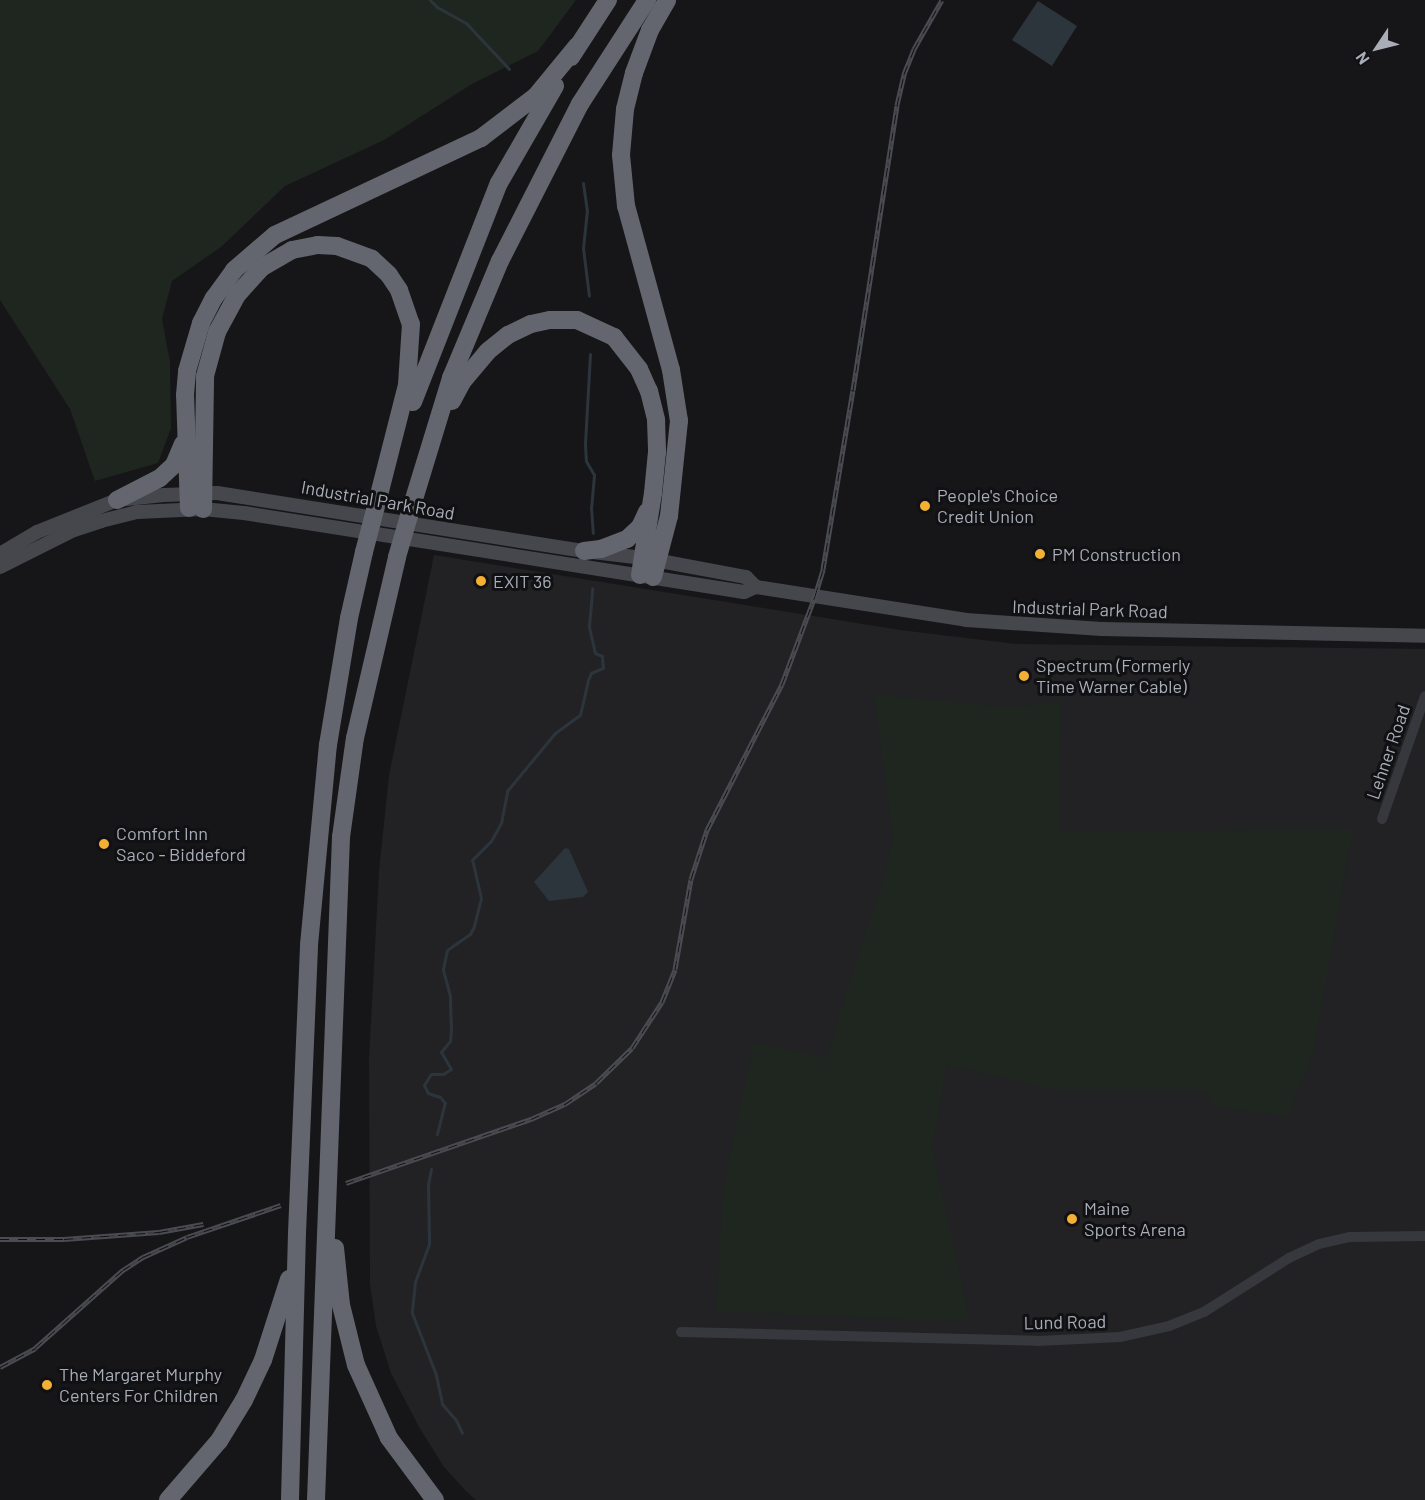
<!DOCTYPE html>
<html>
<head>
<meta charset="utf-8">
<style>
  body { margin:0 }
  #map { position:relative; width:1425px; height:1500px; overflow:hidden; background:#161618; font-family:Barlow,sans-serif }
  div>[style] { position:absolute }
  .built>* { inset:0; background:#222225 }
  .green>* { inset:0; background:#1e261f }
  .water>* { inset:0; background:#2c353c }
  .stream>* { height:3px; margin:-1.5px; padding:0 1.5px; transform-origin:1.5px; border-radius:1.5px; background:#2c353c }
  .street>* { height:10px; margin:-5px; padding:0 5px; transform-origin:5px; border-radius:5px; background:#37383d }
  .secondary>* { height:14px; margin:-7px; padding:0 7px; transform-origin:7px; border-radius:7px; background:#45474d }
  .highway>* { height:18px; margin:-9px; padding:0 9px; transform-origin:9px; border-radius:9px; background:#63666e }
  .rail>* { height:5px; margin-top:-2.5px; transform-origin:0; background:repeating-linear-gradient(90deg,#111113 0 9px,#4a4c52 0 18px); box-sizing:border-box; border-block:2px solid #4a4c52 }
  .highway-bridge>* { height:18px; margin:-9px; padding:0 9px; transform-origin:9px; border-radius:9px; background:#63666e }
  .dots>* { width:16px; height:16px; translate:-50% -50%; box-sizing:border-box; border:3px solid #111113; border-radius:50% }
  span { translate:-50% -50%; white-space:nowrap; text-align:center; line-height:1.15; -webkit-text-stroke:6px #111113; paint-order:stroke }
  .poi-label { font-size:18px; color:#a8adb8 }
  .left { translate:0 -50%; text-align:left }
  .street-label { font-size:18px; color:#a8adb8 }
  .north { position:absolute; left:1347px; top:18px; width:60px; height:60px; -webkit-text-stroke:4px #111113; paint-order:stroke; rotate:235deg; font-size:16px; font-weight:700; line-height:24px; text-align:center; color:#a8adb8 }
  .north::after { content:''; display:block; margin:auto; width:21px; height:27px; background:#a8adb8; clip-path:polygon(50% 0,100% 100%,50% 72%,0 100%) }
</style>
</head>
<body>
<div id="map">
  <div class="built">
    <div style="clip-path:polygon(434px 555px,900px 630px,1016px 644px,1425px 649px,1425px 1500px,476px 1500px,466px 1491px,444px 1467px,419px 1427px,391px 1373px,376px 1326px,370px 1284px,369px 1060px,379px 871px,389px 775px)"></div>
  </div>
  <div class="green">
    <div style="clip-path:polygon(0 0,576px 0,538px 51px,472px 84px,384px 140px,285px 186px,221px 247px,172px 281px,162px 319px,170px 362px,171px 428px,158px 463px,95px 481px,70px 409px,0 300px)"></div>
    <div style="clip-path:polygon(874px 695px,1010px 707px,1061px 701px,1060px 832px,1353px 829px,1312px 1058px,1287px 1116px,1214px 1107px,1203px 1090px,1054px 1090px,947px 1065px,932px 1147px,970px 1322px,716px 1311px,723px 1188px,754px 1042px,826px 1058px,869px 922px,881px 890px,893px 839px)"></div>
  </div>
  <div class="water">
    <div style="clip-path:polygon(1038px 1px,1077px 26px,1052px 66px,1012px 40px)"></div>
    <div style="clip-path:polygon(565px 848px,569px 849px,588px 892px,583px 897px,549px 901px,534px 882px)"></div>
  </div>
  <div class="stream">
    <div style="left:430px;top:0;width:10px;rotate:45deg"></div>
    <div style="left:437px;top:7px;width:33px;rotate:29deg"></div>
    <div style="left:466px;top:23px;width:63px;rotate:46.9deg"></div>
    <div style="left:583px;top:183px;width:27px;rotate:82deg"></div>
    <div style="left:587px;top:210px;width:38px;rotate:96deg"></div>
    <div style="left:583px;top:248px;width:48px;rotate:82.9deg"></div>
    <div style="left:590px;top:354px;width:90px;rotate:93.2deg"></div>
    <div style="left:585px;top:444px;width:17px;rotate:87deg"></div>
    <div style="left:586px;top:461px;width:16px;rotate:60deg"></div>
    <div style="left:594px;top:475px;width:32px;rotate:95deg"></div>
    <div style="left:591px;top:507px;width:26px;rotate:86deg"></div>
    <div style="left:437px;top:1134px;width:32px;rotate:-76deg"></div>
    <div style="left:445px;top:1103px;width:8px;rotate:-130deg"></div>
    <div style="left:440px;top:1097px;width:13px;rotate:-162deg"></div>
    <div style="left:428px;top:1093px;width:9px;rotate:-117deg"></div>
    <div style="left:424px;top:1085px;width:13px;rotate:-58deg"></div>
    <div style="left:431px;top:1074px;width:12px"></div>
    <div style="left:443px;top:1074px;width:9px;rotate:-32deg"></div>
    <div style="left:451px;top:1069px;width:20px;rotate:-120deg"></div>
    <div style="left:441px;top:1052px;width:14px;rotate:-51deg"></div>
    <div style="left:450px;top:1041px;width:11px;rotate:-85deg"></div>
    <div style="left:451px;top:1030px;width:34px;rotate:-92deg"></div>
    <div style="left:450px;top:996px;width:28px;rotate:-105deg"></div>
    <div style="left:443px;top:969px;width:19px;rotate:-78deg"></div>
    <div style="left:447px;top:950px;width:28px;rotate:-35deg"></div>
    <div style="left:470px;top:934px;width:9px;rotate:-63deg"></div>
    <div style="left:474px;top:926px;width:29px;rotate:-76deg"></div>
    <div style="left:481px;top:898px;width:39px;rotate:-103deg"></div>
    <div style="left:472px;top:860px;width:27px;rotate:-45deg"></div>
    <div style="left:491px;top:841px;width:21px;rotate:-61deg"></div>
    <div style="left:501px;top:823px;width:33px;rotate:-79deg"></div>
    <div style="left:507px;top:791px;width:75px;rotate:-50.4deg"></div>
    <div style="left:555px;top:733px;width:31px;rotate:-36deg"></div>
    <div style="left:580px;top:715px;width:36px;rotate:-77deg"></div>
    <div style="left:588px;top:680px;width:8px;rotate:-67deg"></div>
    <div style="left:591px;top:673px;width:13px;rotate:-23deg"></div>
    <div style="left:603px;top:668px;width:12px;rotate:-95deg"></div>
    <div style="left:602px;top:656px;width:8px;rotate:-157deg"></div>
    <div style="left:595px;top:653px;width:28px;rotate:-103deg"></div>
    <div style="left:589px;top:626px;width:38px;rotate:-85deg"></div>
    <div style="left:431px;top:1169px;width:15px;rotate:101deg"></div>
    <div style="left:428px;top:1184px;width:60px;rotate:89deg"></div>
    <div style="left:429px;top:1244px;width:40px;rotate:110.2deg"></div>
    <div style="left:415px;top:1282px;width:31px;rotate:96deg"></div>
    <div style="left:412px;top:1313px;width:66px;rotate:68.8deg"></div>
    <div style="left:436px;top:1375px;width:30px;rotate:78deg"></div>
    <div style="left:442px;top:1404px;width:21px;rotate:49deg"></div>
    <div style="left:456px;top:1420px;width:14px;rotate:65deg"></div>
  </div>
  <div class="street">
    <div style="left:1382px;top:819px;width:130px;rotate:-70.7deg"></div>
    <div style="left:681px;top:1332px;width:357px;rotate:1.4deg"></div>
    <div style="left:1038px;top:1341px;width:82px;rotate:-2.8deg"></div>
    <div style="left:1120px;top:1337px;width:50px;rotate:-12.7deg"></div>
    <div style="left:1169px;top:1326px;width:38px;rotate:-22deg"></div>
    <div style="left:1204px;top:1312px;width:101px;rotate:-32.4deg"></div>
    <div style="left:1289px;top:1258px;width:33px;rotate:-25deg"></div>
    <div style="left:1319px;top:1244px;width:32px;rotate:-13deg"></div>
    <div style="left:1350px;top:1237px;width:75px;rotate:-0.8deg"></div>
  </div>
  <div class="secondary">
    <div style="left:0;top:554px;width:43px;rotate:-30.7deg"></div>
    <div style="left:37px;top:532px;width:86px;rotate:-21.8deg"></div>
    <div style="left:117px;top:500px;width:47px;rotate:-6.1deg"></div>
    <div style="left:164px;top:495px;width:53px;rotate:-2.2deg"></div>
    <div style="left:217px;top:493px;width:372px;rotate:9deg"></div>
    <div style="left:584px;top:551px;width:60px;rotate:6.7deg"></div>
    <div style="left:644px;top:558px;width:104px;rotate:10.6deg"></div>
    <div style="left:746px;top:577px;width:14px;rotate:45deg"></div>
    <div style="left:0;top:567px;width:83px;rotate:-26.6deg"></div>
    <div style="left:74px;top:530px;width:28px;rotate:-18deg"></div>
    <div style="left:101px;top:521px;width:37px;rotate:-14deg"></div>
    <div style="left:137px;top:512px;width:66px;rotate:-2.6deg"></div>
    <div style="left:203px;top:509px;width:41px;rotate:5.6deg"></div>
    <div style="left:244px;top:513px;width:506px;rotate:8.98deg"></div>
    <div style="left:744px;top:592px;width:13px;rotate:-23deg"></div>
    <div style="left:756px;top:587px;width:213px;rotate:8.9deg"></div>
    <div style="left:966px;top:620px;width:136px;rotate:3.8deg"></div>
    <div style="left:1102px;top:629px;width:323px;rotate:1.2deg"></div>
  </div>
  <div class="highway">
    <div style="left:571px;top:57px;width:68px;rotate:-57deg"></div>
    <div style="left:452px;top:401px;width:21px;rotate:-62deg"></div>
    <div style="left:462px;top:382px;width:40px;rotate:-50deg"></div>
    <div style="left:488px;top:351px;width:26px;rotate:-39deg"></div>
    <div style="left:508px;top:335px;width:25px;rotate:-26deg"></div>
    <div style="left:531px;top:324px;width:19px;rotate:-12deg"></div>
    <div style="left:550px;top:320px;width:27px"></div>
    <div style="left:577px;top:320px;width:41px;rotate:24.7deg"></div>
    <div style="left:614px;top:337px;width:41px;rotate:52deg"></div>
    <div style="left:639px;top:369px;width:24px;rotate:66deg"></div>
    <div style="left:649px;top:391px;width:30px;rotate:76deg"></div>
    <div style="left:656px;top:420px;width:32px;rotate:88deg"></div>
    <div style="left:657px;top:452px;width:41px;rotate:95.6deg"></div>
    <div style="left:653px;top:493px;width:83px;rotate:99deg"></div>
    <div style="left:413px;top:402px;width:235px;rotate:-68.6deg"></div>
    <div style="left:499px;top:183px;width:112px;rotate:-60deg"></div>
    <div style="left:414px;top:499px;width:127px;rotate:-73deg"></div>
    <div style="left:451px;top:378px;width:127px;rotate:-67.3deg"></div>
    <div style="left:500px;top:261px;width:176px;rotate:-63deg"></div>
    <div style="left:580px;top:104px;width:124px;rotate:-57.2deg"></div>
    <div style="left:117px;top:500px;width:48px;rotate:-27.1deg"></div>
    <div style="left:160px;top:478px;width:19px;rotate:-43deg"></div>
    <div style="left:174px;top:465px;width:23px;rotate:-67deg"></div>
    <div style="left:189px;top:508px;width:113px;rotate:-92deg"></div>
    <div style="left:185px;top:395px;width:24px;rotate:-85deg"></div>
    <div style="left:187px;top:371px;width:50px;rotate:-73.7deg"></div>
    <div style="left:201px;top:323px;width:28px;rotate:-63deg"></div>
    <div style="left:214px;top:298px;width:34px;rotate:-54deg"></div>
    <div style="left:234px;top:270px;width:54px;rotate:-40.5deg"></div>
    <div style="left:275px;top:235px;width:228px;rotate:-25.2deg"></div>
    <div style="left:481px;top:138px;width:69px;rotate:-37.4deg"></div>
    <div style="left:536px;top:96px;width:65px;rotate:-50.6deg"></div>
    <div style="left:203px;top:509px;width:133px;rotate:-89.1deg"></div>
    <div style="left:205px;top:376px;width:46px;rotate:-74.7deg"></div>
    <div style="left:217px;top:332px;width:42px;rotate:-61.6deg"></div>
    <div style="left:237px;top:295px;width:36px;rotate:-48deg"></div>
    <div style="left:261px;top:268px;width:36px;rotate:-30deg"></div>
    <div style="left:292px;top:250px;width:26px;rotate:-11deg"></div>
    <div style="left:318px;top:245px;width:19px;rotate:3deg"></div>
    <div style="left:337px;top:246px;width:37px;rotate:20deg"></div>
    <div style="left:372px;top:259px;width:23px;rotate:43deg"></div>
    <div style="left:389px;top:275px;width:18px;rotate:56deg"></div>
    <div style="left:399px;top:290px;width:36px;rotate:71deg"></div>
    <div style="left:411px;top:324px;width:61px;rotate:93.8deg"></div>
    <div style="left:407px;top:385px;width:114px;rotate:104.3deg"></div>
    <div style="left:584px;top:551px;width:17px;rotate:-7deg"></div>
    <div style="left:601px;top:549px;width:28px;rotate:-21deg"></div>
    <div style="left:627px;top:539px;width:18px;rotate:-43deg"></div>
    <div style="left:640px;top:527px;width:17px;rotate:-65deg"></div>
    <div style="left:653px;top:577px;width:63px;rotate:-75.3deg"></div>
    <div style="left:669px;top:516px;width:96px;rotate:-84deg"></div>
    <div style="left:679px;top:421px;width:52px;rotate:-98.9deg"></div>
    <div style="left:671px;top:370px;width:170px;rotate:-105.3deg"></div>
    <div style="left:626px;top:206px;width:51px;rotate:-95.6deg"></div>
    <div style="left:621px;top:155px;width:46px;rotate:-85deg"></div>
    <div style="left:625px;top:109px;width:37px;rotate:-76deg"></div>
    <div style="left:634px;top:73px;width:46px;rotate:-69.6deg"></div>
    <div style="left:650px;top:30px;width:34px;rotate:-60deg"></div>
    <div style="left:335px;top:1248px;width:57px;rotate:84deg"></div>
    <div style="left:341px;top:1305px;width:62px;rotate:76deg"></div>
    <div style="left:356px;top:1365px;width:80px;rotate:65.7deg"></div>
    <div style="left:389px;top:1438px;width:77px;rotate:53.4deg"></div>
    <div style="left:168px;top:1500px;width:78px;rotate:-49.2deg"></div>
    <div style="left:219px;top:1441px;width:48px;rotate:-58.6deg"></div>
    <div style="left:244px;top:1400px;width:44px;rotate:-64.6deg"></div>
    <div style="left:263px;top:1360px;width:85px;rotate:-72.2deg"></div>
    <div style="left:290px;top:1500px;width:267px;rotate:-88.5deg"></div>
    <div style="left:297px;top:1233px;width:288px;rotate:-87.6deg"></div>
    <div style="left:309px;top:945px;width:201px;rotate:-84.6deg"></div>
    <div style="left:328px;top:745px;width:129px;rotate:-80.6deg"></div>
    <div style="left:349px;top:618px;width:68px;rotate:-77.2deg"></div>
    <div style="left:316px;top:1500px;width:663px;rotate:-87.84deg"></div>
    <div style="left:341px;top:837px;width:100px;rotate:-82deg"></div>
    <div style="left:355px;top:738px;width:186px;rotate:-76.9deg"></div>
  </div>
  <div class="rail">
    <div style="left:346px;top:1183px;width:196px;rotate:-19.1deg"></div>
    <div style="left:531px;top:1119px;width:37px;rotate:-24deg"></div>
    <div style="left:565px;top:1104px;width:37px;rotate:-34deg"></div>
    <div style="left:596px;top:1083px;width:50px;rotate:-44.2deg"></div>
    <div style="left:632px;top:1048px;width:55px;rotate:-56.9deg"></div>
    <div style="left:662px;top:1002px;width:35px;rotate:-68deg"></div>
    <div style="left:675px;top:969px;width:91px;rotate:-79.9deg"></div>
    <div style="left:691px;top:879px;width:52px;rotate:-71.9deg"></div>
    <div style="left:707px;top:830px;width:164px;rotate:-62.8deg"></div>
    <div style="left:782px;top:684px;width:94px;rotate:-69.4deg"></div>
    <div style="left:815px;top:596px;width:28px;rotate:-73deg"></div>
    <div style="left:823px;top:569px;width:181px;rotate:-80.5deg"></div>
    <div style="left:853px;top:390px;width:288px;rotate:-81.2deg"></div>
    <div style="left:897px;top:105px;width:32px;rotate:-77deg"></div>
    <div style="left:904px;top:74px;width:27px;rotate:-68deg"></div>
    <div style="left:914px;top:49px;width:56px;rotate:-60.3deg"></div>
    <div style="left:0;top:1239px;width:64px"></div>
    <div style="left:64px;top:1239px;width:95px;rotate:-4.2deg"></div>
    <div style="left:159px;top:1232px;width:45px;rotate:-10.3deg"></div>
    <div style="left:0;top:1367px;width:40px;rotate:-28deg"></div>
    <div style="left:35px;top:1348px;width:118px;rotate:-41.6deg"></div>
    <div style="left:123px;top:1270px;width:24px;rotate:-33deg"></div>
    <div style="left:143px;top:1257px;width:48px;rotate:-24.4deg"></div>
    <div style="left:187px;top:1237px;width:99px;rotate:-18.8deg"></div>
  </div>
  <div class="highway-bridge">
    <div style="left:364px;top:552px;width:59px;rotate:-75.3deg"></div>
    <div style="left:397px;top:557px;width:60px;rotate:-73.7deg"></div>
  </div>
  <div class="dots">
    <div style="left:925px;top:506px;background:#f2b134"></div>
    <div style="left:1040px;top:554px;background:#f2b134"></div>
    <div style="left:481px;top:581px;background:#f2b134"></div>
    <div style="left:1024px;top:676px;background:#f2b134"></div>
    <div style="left:104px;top:844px;background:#f2b134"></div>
    <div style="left:1072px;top:1219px;background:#f2b134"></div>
    <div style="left:47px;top:1385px;background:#f2b134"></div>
  </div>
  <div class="poi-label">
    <span class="left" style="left:937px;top:506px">People's Choice<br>Credit Union</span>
    <span class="left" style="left:1052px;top:554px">PM Construction</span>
    <span class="left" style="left:493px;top:581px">EXIT 36</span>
    <span class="left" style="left:1036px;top:676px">Spectrum (Formerly<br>Time Warner Cable)</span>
    <span class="left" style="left:116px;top:844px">Comfort Inn<br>Saco - Biddeford</span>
    <span class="left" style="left:1084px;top:1219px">Maine<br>Sports Arena</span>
    <span class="left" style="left:59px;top:1385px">The Margaret Murphy<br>Centers For Children</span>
  </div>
  <div class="street-label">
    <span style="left:378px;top:500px;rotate:10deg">Industrial Park Road</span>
    <span style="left:1090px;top:609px;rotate:2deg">Industrial Park Road</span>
    <span style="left:1388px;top:752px;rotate:-71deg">Lehner Road</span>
    <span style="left:1065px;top:1322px;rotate:-1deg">Lund Road</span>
  </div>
  <div class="north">N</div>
</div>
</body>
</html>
